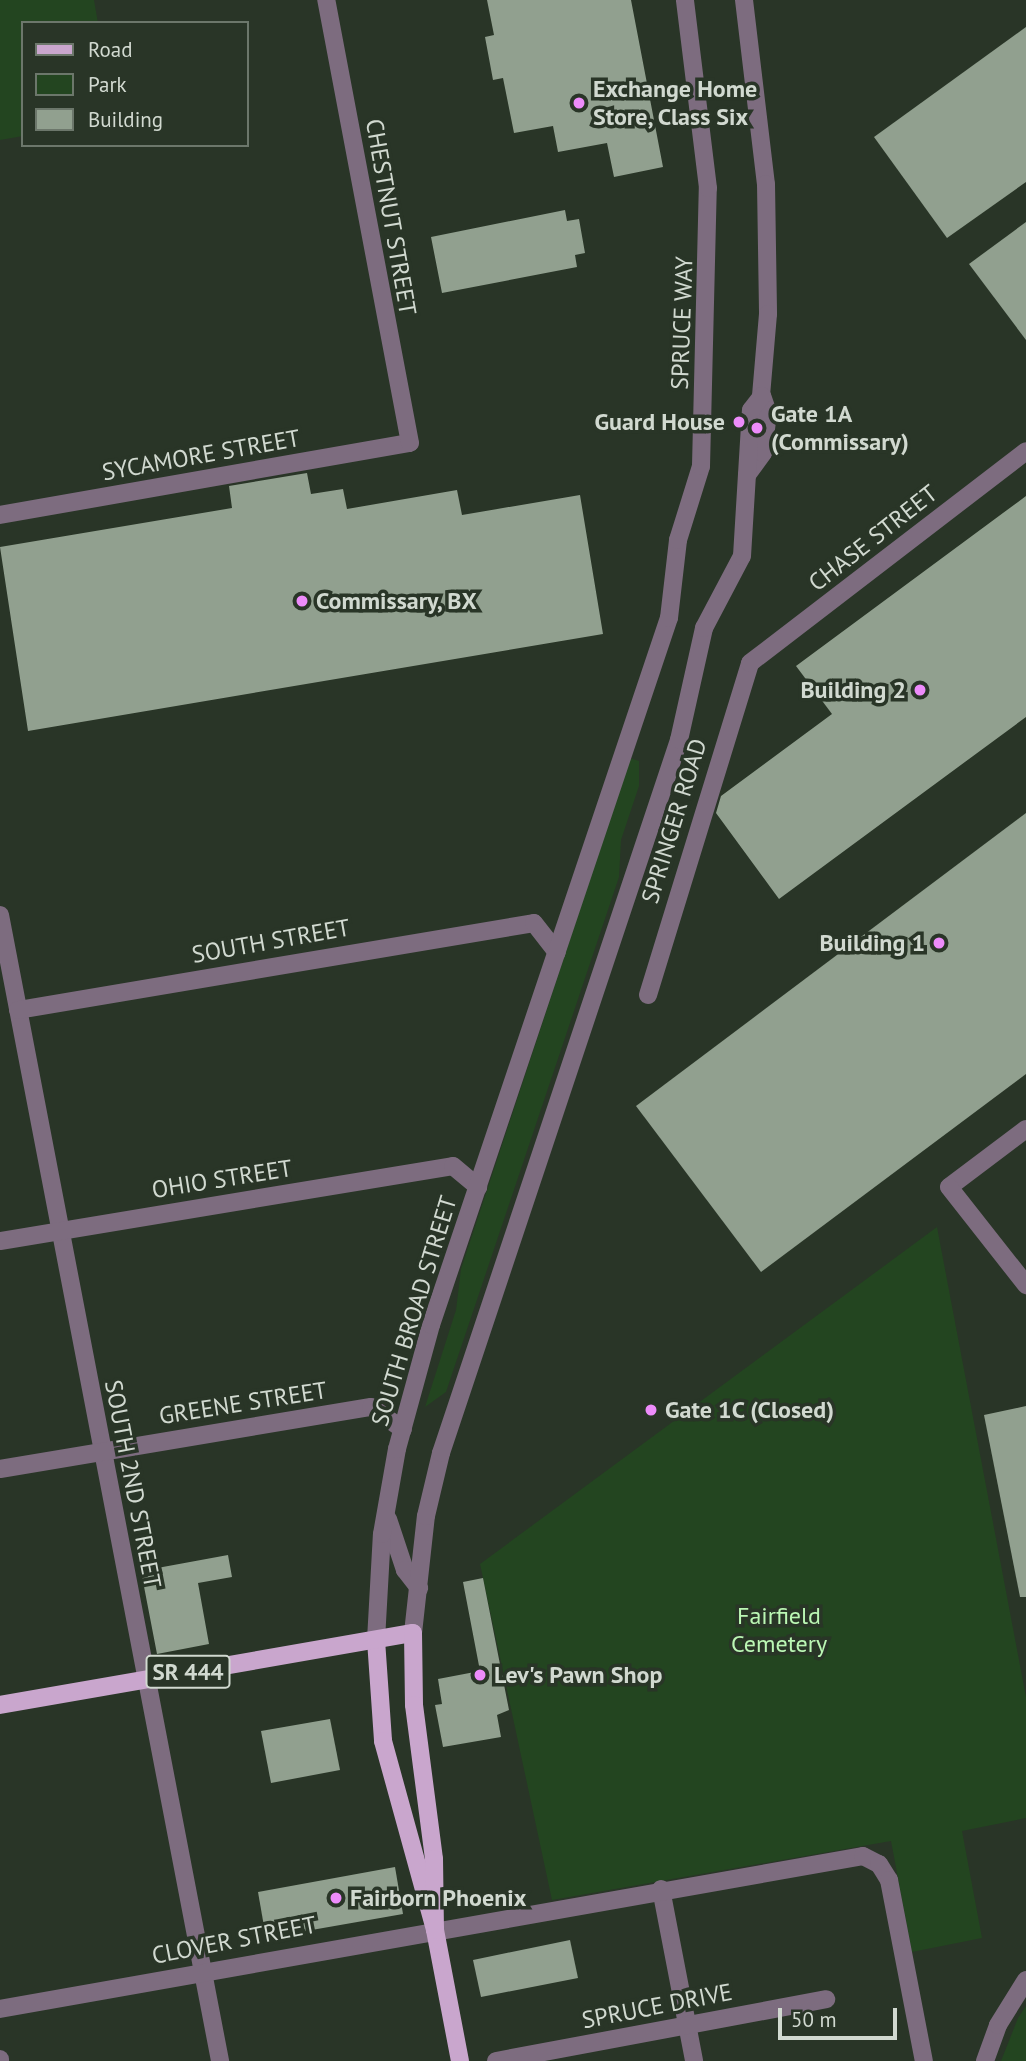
<!DOCTYPE html>
<html>
<head>
<meta charset="utf-8">
<style>
  body { margin:0 }
  #map { position:relative; width:1026px; height:2061px; overflow:hidden; background:#293527; font-family:"PT Sans",sans-serif }
  div>[style] { position:absolute }
  .green>* { inset:0; background:#234520 }
  .building>* { inset:0; background:#91a08f }
  .minor>* { height:18px; margin:-9px; padding:0 9px; transform-origin:9px; border-radius:9px; background:#7d6c7f }
  .major>* { height:18px; margin:-9px; padding:0 9px; transform-origin:9px; border-radius:9px; background:#c9a6cd }
  .dots>* { width:19px; height:19px; translate:-50% -50%; box-sizing:border-box; border:4px solid #293527; border-radius:50% }
  span { translate:-50% -50%; white-space:nowrap; text-align:center; line-height:1.15; -webkit-text-stroke:7px #293527; paint-order:stroke }
  .shield-label span { padding:2px 5px; background:#293527; border:2px solid; border-radius:5px; -webkit-text-stroke-width:0 }
  .shield-label { font-size:23px; color:#d1d9d0; font-weight:700 }
  .poi-label { font-size:24px; color:#d1d9d0; font-weight:700 }
  .left { translate:0 -50%; text-align:left }
  .right { translate:-100% -50%; text-align:right }
  .street-label { font-size:24px; color:#d1d9d0 }
  .park-label { font-size:24px; color:#bbf7b4 }
  .legend { position:absolute; left:21px; top:21px; width:228px; height:126px; box-sizing:border-box; background:#293527; border:2px solid #6c776b; margin:0; padding:9px 12px; list-style:none; font-size:21px; color:#d1d9d0 }
  .legend li { display:flex; align-items:center; gap:14px; height:35px }
  .legend b { width:35px; border:2px solid #6c776b }
  .scale { position:absolute; left:778px; top:2008px; width:119px; height:32px; box-sizing:border-box; border:4px solid #d1d9d0; border-top:0; padding-left:9px; font-size:21px; line-height:24px; white-space:nowrap; color:#d1d9d0; -webkit-text-stroke:5px #293527; paint-order:stroke }
</style>
</head>
<body>
<div id="map">
  <div class="green">
    <div style="clip-path:polygon(0 0,94px 0,98px 23px,23px 23px,23px 136px,0 140px)"></div>
    <div style="clip-path:polygon(630px 758px,639px 761px,639px 786px,621px 840px,619px 877px,446px 1392px,425px 1407px,456px 1310px,461px 1269px)"></div>
    <div style="clip-path:polygon(937px 1227px,1026px 1697px,1026px 1818px,962px 1831px,982px 1938px,912px 1952px,891px 1841px,552px 1900px,480px 1564px)"></div>
    <div style="clip-path:polygon(1026px 2006px,1026px 2061px,1001px 2061px,1018px 2018px)"></div>
  </div>
  <div class="building">
    <div style="clip-path:polygon(487px 0,631px 0,663px 167px,614px 177px,607px 143px,558px 152px,553px 126px,514px 133px,503px 78px,493px 80px,485px 37px,494px 35px)"></div>
    <div style="clip-path:polygon(1026px 27px,1026px 182px,947px 238px,874px 137px)"></div>
    <div style="clip-path:polygon(565px 210px,567px 221px,579px 219px,585px 253px,575px 255px,577px 267px,442px 293px,431px 237px)"></div>
    <div style="clip-path:polygon(1026px 222px,1026px 340px,969px 264px)"></div>
    <div style="clip-path:polygon(307px 473px,311px 494px,343px 489px,347px 509px,457px 490px,462px 515px,580px 495px,603px 634px,28px 731px,0 547px,232px 508px,229px 486px)"></div>
    <div style="clip-path:polygon(1026px 496px,1026px 717px,779px 899px,716px 813px,721px 796px,832px 714px,796px 666px)"></div>
    <div style="clip-path:polygon(1026px 813px,1026px 1074px,761px 1272px,636px 1106px)"></div>
    <div style="clip-path:polygon(1026px 1406px,1026px 1597px,1020px 1597px,984px 1415px)"></div>
    <div style="clip-path:polygon(228px 1555px,232px 1577px,198px 1583px,209px 1644px,157px 1654px,141px 1571px)"></div>
    <div style="clip-path:polygon(483px 1578px,509px 1710px,497px 1715px,501px 1737px,443px 1747px,435px 1705px,442px 1704px,438px 1679px,480px 1671px,463px 1582px)"></div>
    <div style="clip-path:polygon(330px 1719px,340px 1770px,271px 1783px,261px 1731px)"></div>
    <div style="clip-path:polygon(395px 1867px,403px 1914px,266px 1938px,258px 1892px)"></div>
    <div style="clip-path:polygon(570px 1940px,578px 1978px,481px 1997px,473px 1960px)"></div>
  </div>
  <div class="minor">
    <div style="left:744px;top:0;width:185px;rotate:83.2deg"></div>
    <div style="left:766px;top:184px;width:130px;rotate:89.1deg"></div>
    <div style="left:768px;top:314px;width:94px;rotate:94.9deg"></div>
    <div style="left:747px;top:475px;width:27px;rotate:-54deg"></div>
    <div style="left:763px;top:453px;width:40px;rotate:-82.9deg"></div>
    <div style="left:768px;top:413px;width:18px;rotate:-109deg"></div>
    <div style="left:0;top:515px;width:416px;rotate:-10deg"></div>
    <div style="left:410px;top:443px;width:451px;rotate:-100.7deg"></div>
    <div style="left:0;top:915px;width:1167px;rotate:79.13deg"></div>
    <div style="left:648px;top:995px;width:347px;rotate:-72.9deg"></div>
    <div style="left:750px;top:663px;width:348px;rotate:-37.5deg"></div>
    <div style="left:18px;top:1010px;width:523px;rotate:-9.57deg"></div>
    <div style="left:534px;top:923px;width:37px;rotate:52deg"></div>
    <div style="left:1026px;top:1129px;width:96px;rotate:143deg"></div>
    <div style="left:949px;top:1187px;width:125px;rotate:51.8deg"></div>
    <div style="left:0;top:1241px;width:459px;rotate:-9.4deg"></div>
    <div style="left:453px;top:1166px;width:33px;rotate:40deg"></div>
    <div style="left:0;top:1469px;width:376px;rotate:-9.5deg"></div>
    <div style="left:371px;top:1407px;width:39px;rotate:35deg"></div>
    <div style="left:388px;top:1519px;width:54px;rotate:71.6deg"></div>
    <div style="left:405px;top:1570px;width:23px;rotate:52deg"></div>
    <div style="left:413px;top:1633px;width:118px;rotate:-83.7deg"></div>
    <div style="left:426px;top:1516px;width:65px;rotate:-76.6deg"></div>
    <div style="left:441px;top:1453px;width:752px;rotate:-71.54deg"></div>
    <div style="left:679px;top:740px;width:115px;rotate:-77.4deg"></div>
    <div style="left:704px;top:628px;width:81px;rotate:-62.2deg"></div>
    <div style="left:742px;top:556px;width:146px;rotate:-86.5deg"></div>
    <div style="left:751px;top:410px;width:18px;rotate:-52deg"></div>
    <div style="left:376px;top:1640px;width:106px;rotate:-86.8deg"></div>
    <div style="left:382px;top:1534px;width:86px;rotate:-80deg"></div>
    <div style="left:397px;top:1449px;width:129px;rotate:-74.7deg"></div>
    <div style="left:431px;top:1325px;width:746px;rotate:-71.4deg"></div>
    <div style="left:669px;top:618px;width:79px;rotate:-83.4deg"></div>
    <div style="left:678px;top:540px;width:77px;rotate:-72.7deg"></div>
    <div style="left:701px;top:466px;width:278px;rotate:-88.6deg"></div>
    <div style="left:708px;top:188px;width:189px;rotate:-97deg"></div>
    <div style="left:661px;top:1889px;width:175px;rotate:79.1deg"></div>
    <div style="left:0;top:2009px;width:876px;rotate:-10.05deg"></div>
    <div style="left:863px;top:1856px;width:18px;rotate:27deg"></div>
    <div style="left:879px;top:1864px;width:19px;rotate:58deg"></div>
    <div style="left:889px;top:1880px;width:184px;rotate:79.1deg"></div>
    <div style="left:0;top:2059px;width:2px;rotate:90deg"></div>
    <div style="left:496px;top:2061px;width:336px;rotate:-10.6deg"></div>
    <div style="left:985px;top:2061px;width:38px;rotate:-70deg"></div>
    <div style="left:998px;top:2025px;width:53px;rotate:-58.1deg"></div>
  </div>
  <div class="major">
    <div style="left:376px;top:1640px;width:101px;rotate:86deg"></div>
    <div style="left:383px;top:1741px;width:196px;rotate:74.6deg"></div>
    <div style="left:435px;top:1930px;width:133px;rotate:79.2deg"></div>
    <div style="left:0;top:1705px;width:419px;rotate:-9.9deg"></div>
    <div style="left:413px;top:1633px;width:72px;rotate:89.2deg"></div>
    <div style="left:414px;top:1705px;width:155px;rotate:82.6deg"></div>
    <div style="left:434px;top:1859px;width:71px;rotate:89.2deg"></div>
  </div>
  <div class="dots">
    <div style="left:579px;top:103px;background:#ed8cfa"></div>
    <div style="left:739px;top:422px;background:#ed8cfa"></div>
    <div style="left:757px;top:428px;background:#ed8cfa"></div>
    <div style="left:302px;top:601px;background:#ed8cfa"></div>
    <div style="left:920px;top:690px;background:#ed8cfa"></div>
    <div style="left:939px;top:943px;background:#ed8cfa"></div>
    <div style="left:651px;top:1410px;background:#ed8cfa"></div>
    <div style="left:480px;top:1675px;background:#ed8cfa"></div>
    <div style="left:336px;top:1898px;background:#ed8cfa"></div>
  </div>
  <div class="shield-label">
    <span style="left:188px;top:1672px">SR 444</span>
  </div>
  <div class="poi-label">
    <span class="left" style="left:593px;top:103px">Exchange Home<br>Store, Class Six</span>
    <span class="left" style="left:771px;top:428px">Gate 1A<br>(Commissary)</span>
    <span class="right" style="left:725px;top:422px">Guard House</span>
    <span class="left" style="left:316px;top:601px">Commissary, BX</span>
    <span class="right" style="left:906px;top:690px">Building 2</span>
    <span class="right" style="left:925px;top:943px">Building 1</span>
    <span class="left" style="left:665px;top:1410px">Gate 1C (Closed)</span>
    <span class="left" style="left:494px;top:1675px">Lev's Pawn Shop</span>
    <span class="left" style="left:350px;top:1898px">Fairborn Phoenix</span>
  </div>
  <div class="street-label">
    <span style="left:391px;top:217px;rotate:80deg">CHESTNUT STREET</span>
    <span style="left:682px;top:323px;rotate:-88deg">SPRUCE WAY</span>
    <span style="left:201px;top:455px;rotate:-10deg">SYCAMORE STREET</span>
    <span style="left:873px;top:538px;rotate:-38deg">CHASE STREET</span>
    <span style="left:674px;top:821px;rotate:-73deg">SPRINGER ROAD</span>
    <span style="left:271px;top:941px;rotate:-10deg">SOUTH STREET</span>
    <span style="left:222px;top:1179px;rotate:-9deg">OHIO STREET</span>
    <span style="left:414px;top:1311px;rotate:-73deg">SOUTH BROAD STREET</span>
    <span style="left:243px;top:1403px;rotate:-9deg">GREENE STREET</span>
    <span style="left:133px;top:1484px;rotate:79deg">SOUTH 2ND STREET</span>
    <span style="left:234px;top:1940px;rotate:-11deg">CLOVER STREET</span>
    <span style="left:657px;top:2006px;rotate:-11deg">SPRUCE DRIVE</span>
  </div>
  <div class="park-label">
    <span style="left:779px;top:1630px">Fairfield<br>Cemetery</span>
  </div>
  <ul class="legend">
  <li><b style="height:9px;background:#c9a6cd"></b>Road</li>
  <li><b style="height:19px;background:#234520"></b>Park</li>
  <li><b style="height:19px;background:#91a08f"></b>Building</li>
  </ul>
  <div class="scale">50 m</div>
</div>
</body>
</html>
